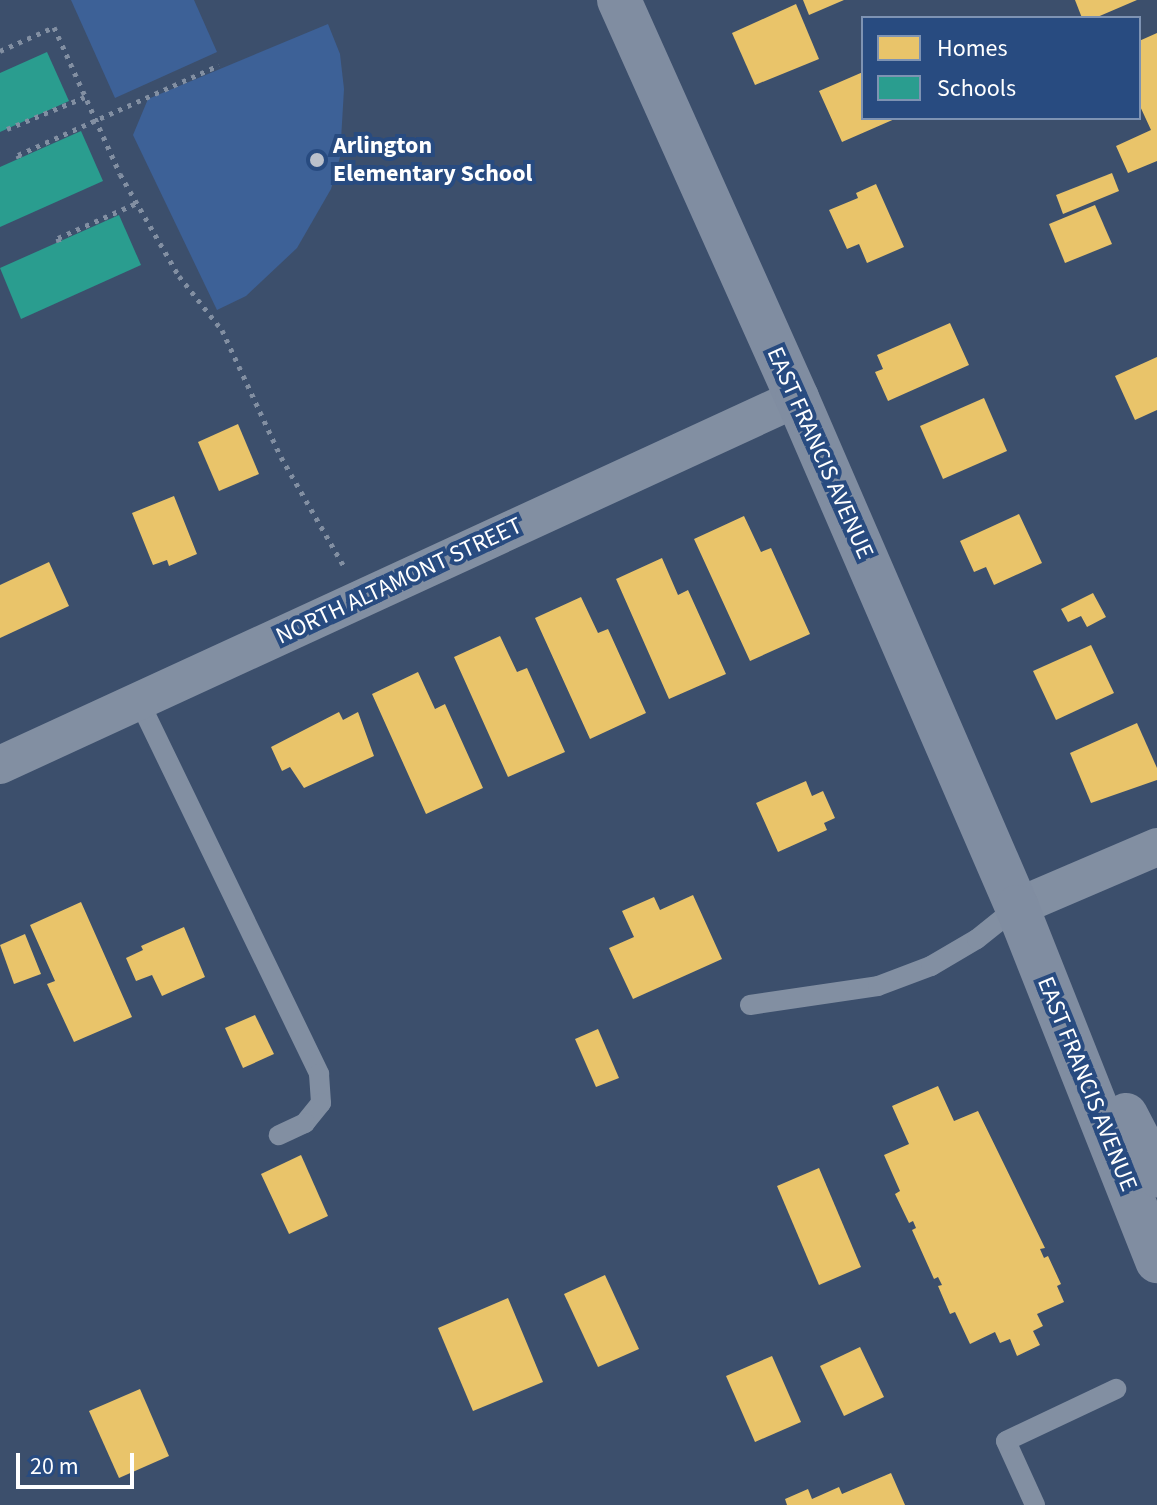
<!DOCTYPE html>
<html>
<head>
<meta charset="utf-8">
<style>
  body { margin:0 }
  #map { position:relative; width:1157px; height:1505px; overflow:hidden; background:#3c4f6c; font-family:"Source Sans 3",sans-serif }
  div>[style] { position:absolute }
  .green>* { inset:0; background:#3d6197 }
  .homes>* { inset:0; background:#e9c46a }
  .schools>* { inset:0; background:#2a9d8f }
  .path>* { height:5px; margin-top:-2.5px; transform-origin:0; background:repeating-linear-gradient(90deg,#828fa2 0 4px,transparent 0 10px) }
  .lane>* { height:20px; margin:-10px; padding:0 10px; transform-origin:10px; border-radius:10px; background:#828fa2 }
  .street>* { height:38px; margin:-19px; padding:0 19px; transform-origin:19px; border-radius:19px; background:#828fa2 }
  .primary>* { height:44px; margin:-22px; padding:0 22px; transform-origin:22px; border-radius:22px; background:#808da1 }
  .dots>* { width:22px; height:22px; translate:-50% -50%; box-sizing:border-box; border:4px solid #284b80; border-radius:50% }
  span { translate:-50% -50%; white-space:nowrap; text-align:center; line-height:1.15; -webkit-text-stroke:8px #284b80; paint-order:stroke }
  .poi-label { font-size:24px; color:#fff; font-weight:700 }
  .left { translate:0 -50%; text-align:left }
  .street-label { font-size:24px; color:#fff }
  .legend { position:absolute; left:861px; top:16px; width:280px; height:104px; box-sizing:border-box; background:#284b80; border:2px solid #7e93b3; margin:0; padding:10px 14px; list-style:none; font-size:24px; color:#fff }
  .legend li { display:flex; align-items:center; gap:16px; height:40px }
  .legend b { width:40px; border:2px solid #7e93b3 }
  .scale { position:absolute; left:16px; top:1453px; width:118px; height:36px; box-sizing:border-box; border:4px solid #fff; border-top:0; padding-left:10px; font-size:24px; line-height:28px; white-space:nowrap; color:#fff; -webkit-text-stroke:6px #284b80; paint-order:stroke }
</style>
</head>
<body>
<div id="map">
  <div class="green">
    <div style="clip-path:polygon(71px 0,194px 0,217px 52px,115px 98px)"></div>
    <div style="clip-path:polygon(328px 24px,340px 54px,344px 89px,340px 157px,331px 189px,297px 248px,246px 296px,217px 310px,133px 135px,148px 99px)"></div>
  </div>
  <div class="homes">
    <div style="clip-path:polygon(803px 0,844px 0,809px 15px)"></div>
    <div style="clip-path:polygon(1075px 0,1137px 0,1095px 18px,1082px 18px)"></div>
    <div style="clip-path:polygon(796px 4px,819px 59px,755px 85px,732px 33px)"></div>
    <div style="clip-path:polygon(1157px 33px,1157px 161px,1128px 173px,1116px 146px,1151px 130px,1139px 104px,1139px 41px)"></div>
    <div style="clip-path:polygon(863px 72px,863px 118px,897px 118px,842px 142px,819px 91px)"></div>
    <div style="clip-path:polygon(1112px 173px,1119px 191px,1063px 214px,1056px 195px)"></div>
    <div style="clip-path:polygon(876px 184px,904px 247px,867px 263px,859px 244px,847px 249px,829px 210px,858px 198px,856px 193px)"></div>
    <div style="clip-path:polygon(1095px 205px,1112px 244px,1065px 263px,1049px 224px)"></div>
    <div style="clip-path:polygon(950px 323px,969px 365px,888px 401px,875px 372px,883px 369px,877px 355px)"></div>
    <div style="clip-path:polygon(1157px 357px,1157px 410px,1135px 420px,1115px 376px)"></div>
    <div style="clip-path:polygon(984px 398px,1007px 451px,943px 479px,920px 426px)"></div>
    <div style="clip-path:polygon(238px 424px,259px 474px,219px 491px,198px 442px)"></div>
    <div style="clip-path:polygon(174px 496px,197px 554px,169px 566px,167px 560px,153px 565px,132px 513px)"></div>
    <div style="clip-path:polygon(1019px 514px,1042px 563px,994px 585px,986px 567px,974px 572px,960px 541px)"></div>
    <div style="clip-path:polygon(744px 516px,761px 552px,771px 548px,810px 634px,750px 661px,694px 539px)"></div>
    <div style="clip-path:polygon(662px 558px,678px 595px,688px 590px,726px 674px,669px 699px,616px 579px)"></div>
    <div style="clip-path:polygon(49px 562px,69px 606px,0 638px,0 585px)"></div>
    <div style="clip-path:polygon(1093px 593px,1106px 617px,1087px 627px,1081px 616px,1068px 622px,1061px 609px)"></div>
    <div style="clip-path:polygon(581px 597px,598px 633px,608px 629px,646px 713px,590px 739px,535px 618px)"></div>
    <div style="clip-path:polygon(500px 636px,517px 672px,527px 668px,565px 752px,508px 777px,454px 657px)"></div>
    <div style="clip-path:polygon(1091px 645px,1114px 693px,1056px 720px,1033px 671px)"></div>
    <div style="clip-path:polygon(418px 672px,435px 709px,445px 704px,483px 788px,426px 814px,372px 694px)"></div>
    <div style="clip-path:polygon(339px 712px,343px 720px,358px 712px,374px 756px,304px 788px,290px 767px,282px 771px,271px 747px)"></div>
    <div style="clip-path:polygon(1137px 723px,1157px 768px,1157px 780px,1091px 803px,1070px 753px)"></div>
    <div style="clip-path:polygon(806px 781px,812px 796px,823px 791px,835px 818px,824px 823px,827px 830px,778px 852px,756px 803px)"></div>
    <div style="clip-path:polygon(693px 895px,722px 959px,633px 999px,609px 948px,634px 937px,622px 911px,654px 897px,660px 910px)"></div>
    <div style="clip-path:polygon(81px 902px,132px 1017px,74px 1042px,47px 984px,55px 981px,30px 925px)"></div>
    <div style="clip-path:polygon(184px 927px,205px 977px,162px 996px,152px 975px,136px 981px,126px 958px,143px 950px,141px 946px)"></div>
    <div style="clip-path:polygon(25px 934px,41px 974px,14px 984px,0 945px)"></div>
    <div style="clip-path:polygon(255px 1015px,274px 1054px,243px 1068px,225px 1028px)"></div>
    <div style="clip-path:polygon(598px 1029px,619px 1078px,596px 1087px,575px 1039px)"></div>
    <div style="clip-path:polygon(938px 1086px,954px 1121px,978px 1111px,1045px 1248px,1040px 1249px,1044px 1258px,1048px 1256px,1061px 1284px,1057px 1286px,1064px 1302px,1037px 1314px,1043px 1326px,1033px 1331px,1040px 1345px,1017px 1356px,1010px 1339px,1000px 1343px,995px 1332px,970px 1344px,955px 1312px,950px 1314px,938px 1286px,942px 1285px,938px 1277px,934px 1279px,912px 1230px,916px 1228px,913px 1221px,909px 1223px,895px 1194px,900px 1191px,884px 1155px,909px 1144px,892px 1106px)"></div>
    <div style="clip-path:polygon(301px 1155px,328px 1216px,289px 1234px,261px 1174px)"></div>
    <div style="clip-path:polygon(819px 1168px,861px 1267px,819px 1285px,777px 1186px)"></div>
    <div style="clip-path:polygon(605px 1275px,639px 1349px,598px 1367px,564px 1294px)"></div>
    <div style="clip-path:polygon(508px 1298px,543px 1382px,473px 1411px,438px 1328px)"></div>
    <div style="clip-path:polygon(860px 1347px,884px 1397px,844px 1416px,820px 1366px)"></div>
    <div style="clip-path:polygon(772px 1356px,801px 1422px,755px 1442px,726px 1376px)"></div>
    <div style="clip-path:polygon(140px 1389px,169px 1456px,119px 1478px,89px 1411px)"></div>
    <div style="clip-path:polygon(891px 1473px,905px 1505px,787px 1505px,785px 1499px,808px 1489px,812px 1499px,839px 1487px,842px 1494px)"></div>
  </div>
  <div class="schools">
    <div style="clip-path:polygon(47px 52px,69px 101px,0 132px,0 73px)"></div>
    <div style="clip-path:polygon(81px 131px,103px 181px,0 227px,0 167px)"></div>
    <div style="clip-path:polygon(119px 215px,141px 265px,21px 319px,0 268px)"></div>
  </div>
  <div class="path">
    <div style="left:0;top:51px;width:59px;rotate:-24deg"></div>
    <div style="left:54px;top:27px;width:161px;rotate:65.8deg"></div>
    <div style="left:120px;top:174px;width:118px;rotate:60deg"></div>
    <div style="left:179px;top:276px;width:69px;rotate:51.5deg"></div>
    <div style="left:222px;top:330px;width:140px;rotate:65.1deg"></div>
    <div style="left:281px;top:457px;width:125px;rotate:60.1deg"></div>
    <div style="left:7px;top:129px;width:84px;rotate:-22.3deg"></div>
    <div style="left:19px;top:158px;width:3px;rotate:-108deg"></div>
    <div style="left:18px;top:155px;width:220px;rotate:-24.1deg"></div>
    <div style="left:59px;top:242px;width:4px;rotate:-104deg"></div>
    <div style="left:58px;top:238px;width:86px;rotate:-23.9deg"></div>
  </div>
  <div class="lane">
    <div style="left:139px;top:701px;width:414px;rotate:64.2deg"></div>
    <div style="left:319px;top:1074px;width:29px;rotate:86deg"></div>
    <div style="left:321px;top:1103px;width:26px;rotate:129deg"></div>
    <div style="left:305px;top:1123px;width:29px;rotate:155deg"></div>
    <div style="left:750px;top:1005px;width:129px;rotate:-8.4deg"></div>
    <div style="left:878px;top:986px;width:57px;rotate:-20.7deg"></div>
    <div style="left:931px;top:966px;width:53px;rotate:-30.4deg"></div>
    <div style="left:977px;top:939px;width:51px;rotate:-38.7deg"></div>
    <div style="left:1035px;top:1505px;width:70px;rotate:-114.4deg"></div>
    <div style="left:1006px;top:1441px;width:122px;rotate:-25.3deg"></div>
  </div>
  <div class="street">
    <div style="left:0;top:765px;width:877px;rotate:-24.72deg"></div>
    <div style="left:1017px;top:907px;width:152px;rotate:-23.2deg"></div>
  </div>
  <div class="primary">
    <div style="left:619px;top:0;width:436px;rotate:65.9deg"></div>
    <div style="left:797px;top:398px;width:555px;rotate:66.63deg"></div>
    <div style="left:1017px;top:907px;width:381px;rotate:68.4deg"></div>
    <div style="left:1126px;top:1115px;width:68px;rotate:62.7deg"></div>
  </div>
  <div class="dots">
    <div style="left:317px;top:160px;background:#bbc1cc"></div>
  </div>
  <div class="poi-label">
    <span class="left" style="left:333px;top:160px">Arlington<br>Elementary School</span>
  </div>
  <div class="street-label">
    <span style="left:820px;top:453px;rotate:66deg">EAST FRANCIS AVENUE</span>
    <span style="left:399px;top:581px;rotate:-25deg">NORTH ALTAMONT STREET</span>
    <span style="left:1087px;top:1084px;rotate:68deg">EAST FRANCIS AVENUE</span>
  </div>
  <ul class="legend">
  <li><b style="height:22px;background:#e9c46a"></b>Homes</li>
  <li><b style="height:22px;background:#2a9d8f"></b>Schools</li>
  </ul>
  <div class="scale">20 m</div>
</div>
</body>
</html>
